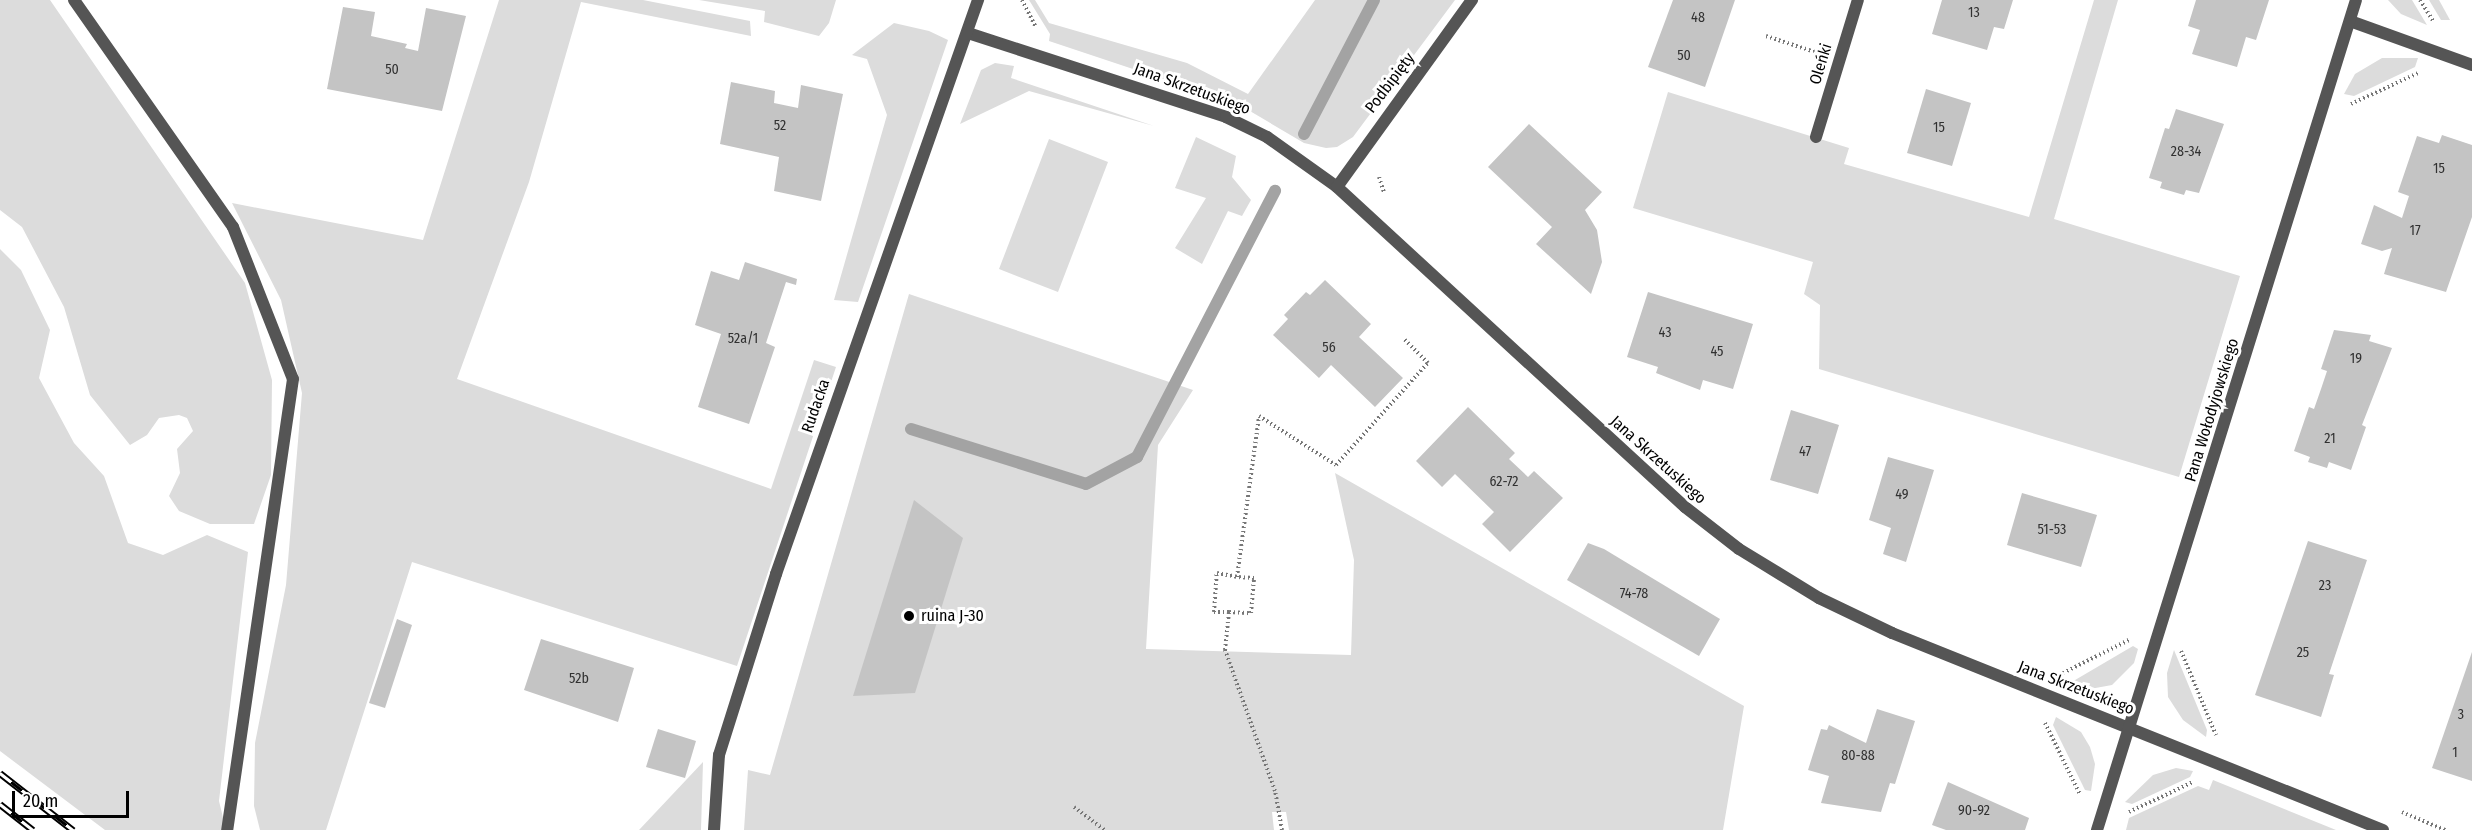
<!DOCTYPE html>
<html>
<head>
<meta charset="utf-8">
<style>
  body { margin:0 }
  #map { position:relative; width:2472px; height:830px; overflow:hidden; background:#fff; font-family:"Fira Sans Condensed",sans-serif }
  div>[style] { position:absolute }
  .green>* { inset:0; background:#dcdcdc }
  .stream>* { height:12px; margin:-6px; padding:0 6px; transform-origin:6px; border-radius:6px; background:#a3a3a3 }
  .building>* { inset:0; background:#c4c4c4 }
  .path>* { height:4px; margin-top:-2px; transform-origin:0; background:repeating-linear-gradient(90deg,#777 0 1.5px,transparent 0 4.5px) }
  .minor>* { height:12px; margin:-6px; padding:0 6px; transform-origin:6px; border-radius:6px; background:#555 }
  .rail>* { height:7px; margin-top:-3.5px; transform-origin:0; background:repeating-linear-gradient(90deg,#fff 0 14px,#000 0 28px); box-sizing:border-box; border-block:2px solid #000 }
  .dots>* { width:16px; height:16px; translate:-50% -50%; box-sizing:border-box; border:3px solid #fff; border-radius:50% }
  span { translate:-50% -50%; white-space:nowrap; text-align:center; line-height:1.15; -webkit-text-stroke:6px #fff; paint-order:stroke }
  .number-label { font-size:14px; color:#313131 }
  .number-label span { -webkit-text-stroke-width:0 }
  .street-label { font-size:16px; color:#000 }
  .poi-label { font-size:16px; color:#000 }
  .left { translate:0 -50%; text-align:left }
  .scale { position:absolute; left:12px; top:791px; width:117px; height:27px; box-sizing:border-box; border:3px solid #000; border-top:0; padding-left:8px; font-size:18px; line-height:21px; white-space:nowrap; color:#000; -webkit-text-stroke:4px #fff; paint-order:stroke }
</style>
</head>
<body>
<div id="map">
  <div class="green">
    <div style="clip-path:polygon(0 0,50px 0,245px 283px,272px 380px,271px 475px,254px 524px,210px 524px,179px 511px,169px 496px,180px 473px,177px 449px,193px 431px,187px 418px,179px 415px,159px 418px,147px 435px,130px 445px,90px 395px,64px 307px,22px 227px,0 210px)"></div>
    <div style="clip-path:polygon(499px 0,643px 0,750px 21px,751px 36px,581px 2px,529px 182px,457px 379px,771px 489px,814px 360px,836px 367px,737px 666px,412px 562px,326px 830px,260px 830px,254px 806px,255px 743px,286px 585px,302px 393px,281px 300px,232px 203px,423px 240px)"></div>
    <div style="clip-path:polygon(699px 0,836px 0,829px 23px,819px 36px,764px 22px,765px 11px)"></div>
    <div style="clip-path:polygon(1029px 0,1035px 0,1049px 23px,1187px 63px,1248px 94px,1315px 0,1455px 0,1353px 137px,1337px 147px,1326px 148px,1304px 143px,1238px 104px,1049px 41px,1050px 34px)"></div>
    <div style="clip-path:polygon(2094px 0,2118px 0,2054px 219px,2240px 276px,2179px 477px,1819px 369px,1820px 305px,1804px 294px,1813px 262px,1633px 208px,1668px 92px,1849px 148px,1844px 164px,2029px 217px)"></div>
    <div style="clip-path:polygon(2388px 0,2412px 0,2427px 25px,2401px 14px)"></div>
    <div style="clip-path:polygon(2429px 0,2439px 0,2450px 20px,2441px 20px)"></div>
    <div style="clip-path:polygon(894px 23px,929px 31px,948px 40px,858px 302px,834px 300px,887px 115px,867px 59px,852px 55px)"></div>
    <div style="clip-path:polygon(2382px 58px,2418px 58px,2415px 67px,2354px 96px,2344px 94px,2355px 74px)"></div>
    <div style="clip-path:polygon(995px 63px,1014px 66px,1011px 78px,1154px 126px,1029px 91px,960px 124px,981px 70px)"></div>
    <div style="clip-path:polygon(1196px 137px,1236px 156px,1232px 177px,1251px 200px,1242px 216px,1228px 211px,1202px 264px,1175px 248px,1206px 198px,1175px 188px)"></div>
    <div style="clip-path:polygon(1049px 139px,1108px 162px,1058px 292px,999px 269px)"></div>
    <div style="clip-path:polygon(0 249px,21px 270px,50px 330px,39px 378px,74px 443px,104px 476px,128px 543px,163px 555px,207px 535px,248px 552px,219px 801px,226px 830px,105px 830px,0 751px)"></div>
    <div style="clip-path:polygon(909px 294px,1193px 390px,1158px 445px,1146px 649px,1351px 655px,1354px 560px,1335px 473px,1744px 706px,1723px 830px,1289px 830px,1286px 812px,1272px 812px,1274px 830px,744px 830px,748px 770px,770px 775px)"></div>
    <div style="clip-path:polygon(2133px 646px,2138px 649px,2134px 663px,2112px 685px,2090px 689px,2070px 683px)"></div>
    <div style="clip-path:polygon(2174px 650px,2207px 730px,2206px 737px,2183px 720px,2168px 697px,2167px 673px)"></div>
    <div style="clip-path:polygon(2056px 717px,2081px 732px,2090px 747px,2095px 764px,2091px 791px,2085px 790px,2053px 725px)"></div>
    <div style="clip-path:polygon(703px 762px,701px 830px,639px 830px)"></div>
    <div style="clip-path:polygon(2176px 768px,2193px 771px,2190px 777px,2132px 804px,2125px 802px,2153px 775px)"></div>
    <div style="clip-path:polygon(2213px 780px,2336px 830px,2126px 830px,2129px 818px,2198px 786px,2209px 790px)"></div>
  </div>
  <div class="stream">
    <div style="left:1304px;top:134px;width:151px;rotate:-62.4deg"></div>
    <div style="left:911px;top:429px;width:183px;rotate:17.4deg"></div>
    <div style="left:1086px;top:484px;width:58px;rotate:-27.9deg"></div>
    <div style="left:1137px;top:457px;width:300px;rotate:-62.6deg"></div>
  </div>
  <div class="building">
    <div style="clip-path:polygon(1673px 0,1735px 0,1705px 87px,1648px 67px)"></div>
    <div style="clip-path:polygon(1942px 0,2013px 0,2004px 29px,1994px 27px,1987px 50px,1932px 34px)"></div>
    <div style="clip-path:polygon(2196px 0,2269px 0,2256px 40px,2246px 37px,2237px 67px,2192px 54px,2200px 30px,2188px 26px)"></div>
    <div style="clip-path:polygon(343px 7px,375px 12px,371px 36px,407px 44px,405px 48px,418px 51px,426px 8px,466px 16px,442px 111px,327px 89px)"></div>
    <div style="clip-path:polygon(731px 82px,775px 91px,774px 103px,798px 108px,801px 85px,843px 94px,821px 201px,774px 191px,779px 157px,720px 144px)"></div>
    <div style="clip-path:polygon(1926px 89px,1971px 103px,1952px 166px,1907px 153px)"></div>
    <div style="clip-path:polygon(2176px 109px,2224px 124px,2199px 193px,2186px 190px,2184px 195px,2160px 188px,2162px 182px,2149px 178px,2165px 128px,2169px 129px)"></div>
    <div style="clip-path:polygon(1529px 124px,1602px 192px,1585px 210px,1597px 230px,1602px 262px,1591px 294px,1536px 244px,1552px 227px,1488px 167px)"></div>
    <div style="clip-path:polygon(2442px 135px,2472px 145px,2472px 217px,2446px 292px,2384px 274px,2392px 248px,2382px 251px,2361px 244px,2374px 205px,2402px 218px,2409px 196px,2398px 192px,2417px 136px,2439px 143px)"></div>
    <div style="clip-path:polygon(745px 262px,797px 279px,796px 285px,786px 282px,766px 343px,775px 347px,749px 424px,698px 407px,721px 334px,695px 325px,711px 271px,739px 280px)"></div>
    <div style="clip-path:polygon(1325px 280px,1371px 324px,1359px 337px,1403px 378px,1375px 407px,1331px 365px,1319px 378px,1273px 335px,1288px 319px,1284px 315px,1306px 292px,1310px 295px)"></div>
    <div style="clip-path:polygon(1648px 292px,1753px 324px,1733px 389px,1703px 380px,1700px 390px,1656px 373px,1658px 367px,1627px 357px)"></div>
    <div style="clip-path:polygon(2334px 330px,2371px 335px,2369px 341px,2392px 348px,2362px 425px,2366px 427px,2351px 470px,2329px 462px,2327px 468px,2308px 462px,2310px 457px,2294px 451px,2309px 407px,2314px 409px,2321px 389px,2327px 371px,2321px 369px)"></div>
    <div style="clip-path:polygon(1468px 407px,1515px 453px,1509px 459px,1528px 477px,1534px 471px,1563px 498px,1510px 552px,1482px 524px,1494px 512px,1455px 474px,1442px 487px,1416px 461px)"></div>
    <div style="clip-path:polygon(1791px 410px,1839px 425px,1818px 494px,1770px 480px)"></div>
    <div style="clip-path:polygon(1888px 457px,1934px 470px,1906px 562px,1883px 554px,1891px 528px,1869px 520px)"></div>
    <div style="clip-path:polygon(2022px 493px,2097px 515px,2081px 567px,2007px 545px)"></div>
    <div style="clip-path:polygon(914px 500px,963px 538px,915px 693px,853px 696px)"></div>
    <div style="clip-path:polygon(2308px 541px,2367px 560px,2329px 674px,2334px 675px,2321px 717px,2255px 695px)"></div>
    <div style="clip-path:polygon(1588px 543px,1604px 549px,1720px 619px,1699px 656px,1567px 580px)"></div>
    <div style="clip-path:polygon(397px 619px,412px 625px,385px 708px,369px 703px)"></div>
    <div style="clip-path:polygon(541px 639px,634px 668px,618px 722px,524px 690px)"></div>
    <div style="clip-path:polygon(2472px 652px,2472px 781px,2432px 768px)"></div>
    <div style="clip-path:polygon(1877px 709px,1915px 721px,1895px 784px,1890px 783px,1881px 812px,1821px 803px,1829px 776px,1808px 770px,1821px 729px,1827px 730px,1829px 725px,1866px 743px)"></div>
    <div style="clip-path:polygon(658px 729px,696px 741px,685px 778px,646px 767px)"></div>
    <div style="clip-path:polygon(1948px 782px,2029px 818px,2025px 830px,1946px 830px,1932px 825px)"></div>
  </div>
  <div class="path">
    <div style="left:1022px;top:0;width:29px;rotate:63deg"></div>
    <div style="left:2420px;top:0;width:26px;rotate:58deg"></div>
    <div style="left:1766px;top:36px;width:52px;rotate:18.1deg"></div>
    <div style="left:2351px;top:104px;width:74px;rotate:-24.8deg"></div>
    <div style="left:1379px;top:177px;width:16px;rotate:72deg"></div>
    <div style="left:1229px;top:612px;width:15px;rotate:180deg"></div>
    <div style="left:1214px;top:612px;width:39px;rotate:-86deg"></div>
    <div style="left:1217px;top:573px;width:20px;rotate:11deg"></div>
    <div style="left:2181px;top:651px;width:91px;rotate:67.4deg"></div>
    <div style="left:2063px;top:673px;width:74px;rotate:-26.6deg"></div>
    <div style="left:2045px;top:723px;width:79px;rotate:63.8deg"></div>
    <div style="left:1074px;top:807px;width:38px;rotate:37deg"></div>
    <div style="left:2129px;top:812px;width:71px;rotate:-25.1deg"></div>
    <div style="left:2402px;top:812px;width:47px;rotate:22.7deg"></div>
    <div style="left:1282px;top:830px;width:40px;rotate:-100deg"></div>
    <div style="left:1275px;top:791px;width:150px;rotate:-109.5deg"></div>
    <div style="left:1225px;top:650px;width:38px;rotate:-84deg"></div>
    <div style="left:1229px;top:612px;width:22px;rotate:3deg"></div>
    <div style="left:1251px;top:613px;width:35px;rotate:-85deg"></div>
    <div style="left:1254px;top:578px;width:17px;rotate:-177deg"></div>
    <div style="left:1237px;top:577px;width:162px;rotate:-82.2deg"></div>
    <div style="left:1259px;top:416px;width:91px;rotate:32.5deg"></div>
    <div style="left:1336px;top:465px;width:137px;rotate:-48deg"></div>
    <div style="left:1428px;top:363px;width:34px;rotate:-135deg"></div>
  </div>
  <div class="minor">
    <div style="left:74px;top:0;width:277px;rotate:55deg"></div>
    <div style="left:233px;top:227px;width:163px;rotate:68.5deg"></div>
    <div style="left:293px;top:379px;width:456px;rotate:98.3deg"></div>
    <div style="left:2350px;top:21px;width:130px;rotate:19.8deg"></div>
    <div style="left:968px;top:33px;width:271px;rotate:18deg"></div>
    <div style="left:1226px;top:117px;width:46px;rotate:26deg"></div>
    <div style="left:1267px;top:137px;width:86px;rotate:35.5deg"></div>
    <div style="left:1337px;top:187px;width:473px;rotate:42.6deg"></div>
    <div style="left:1685px;top:507px;width:68px;rotate:37.9deg"></div>
    <div style="left:1739px;top:549px;width:94px;rotate:31.5deg"></div>
    <div style="left:1819px;top:598px;width:81px;rotate:25.6deg"></div>
    <div style="left:1892px;top:633px;width:529px;rotate:21.86deg"></div>
    <div style="left:1816px;top:137px;width:143px;rotate:-73deg"></div>
    <div style="left:1337px;top:187px;width:231px;rotate:-54.2deg"></div>
    <div style="left:714px;top:830px;width:75px;rotate:-86.2deg"></div>
    <div style="left:719px;top:755px;width:190px;rotate:-72.5deg"></div>
    <div style="left:776px;top:574px;width:609px;rotate:-70.61deg"></div>
    <div style="left:2097px;top:830px;width:869px;rotate:-72.67deg"></div>
  </div>
  <div class="rail">
    <div style="left:0;top:773px;width:93px;rotate:38deg"></div>
    <div style="left:0;top:804px;width:42px;rotate:38.2deg"></div>
  </div>
  <div class="dots">
    <div style="left:909px;top:616px;background:#000"></div>
  </div>
  <div class="number-label">
    <span style="left:1974px;top:13px">13</span>
    <span style="left:1698px;top:18px">48</span>
    <span style="left:1684px;top:56px">50</span>
    <span style="left:392px;top:70px">50</span>
    <span style="left:780px;top:126px">52</span>
    <span style="left:1939px;top:128px">15</span>
    <span style="left:2186px;top:152px">28-34</span>
    <span style="left:2439px;top:169px">15</span>
    <span style="left:2415px;top:231px">17</span>
    <span style="left:1665px;top:333px">43</span>
    <span style="left:743px;top:339px">52a/1</span>
    <span style="left:1329px;top:348px">56</span>
    <span style="left:1717px;top:352px">45</span>
    <span style="left:2356px;top:359px">19</span>
    <span style="left:2330px;top:439px">21</span>
    <span style="left:1805px;top:452px">47</span>
    <span style="left:1504px;top:482px">62-72</span>
    <span style="left:1902px;top:495px">49</span>
    <span style="left:2052px;top:530px">51-53</span>
    <span style="left:2325px;top:586px">23</span>
    <span style="left:1634px;top:594px">74-78</span>
    <span style="left:2303px;top:653px">25</span>
    <span style="left:579px;top:679px">52b</span>
    <span style="left:2461px;top:715px">3</span>
    <span style="left:2455px;top:753px">1</span>
    <span style="left:1858px;top:756px">80-88</span>
    <span style="left:1974px;top:811px">90-92</span>
  </div>
  <div class="street-label">
    <span style="left:1821px;top:64px;rotate:-73deg">Oleńki</span>
    <span style="left:1390px;top:83px;rotate:-53deg">Podbipięty</span>
    <span style="left:1192px;top:89px;rotate:20deg">Jana Skrzetuskiego</span>
    <span style="left:816px;top:406px;rotate:-71deg">Rudacka</span>
    <span style="left:2212px;top:410px;rotate:-73deg">Pana Wołodyjowskiego</span>
    <span style="left:1658px;top:460px;rotate:42deg">Jana Skrzetuskiego</span>
    <span style="left:2076px;top:688px;rotate:21deg">Jana Skrzetuskiego</span>
  </div>
  <div class="poi-label">
    <span class="left" style="left:921px;top:616px">ruina J-30</span>
  </div>
  <div class="scale">20 m</div>
</div>
</body>
</html>
